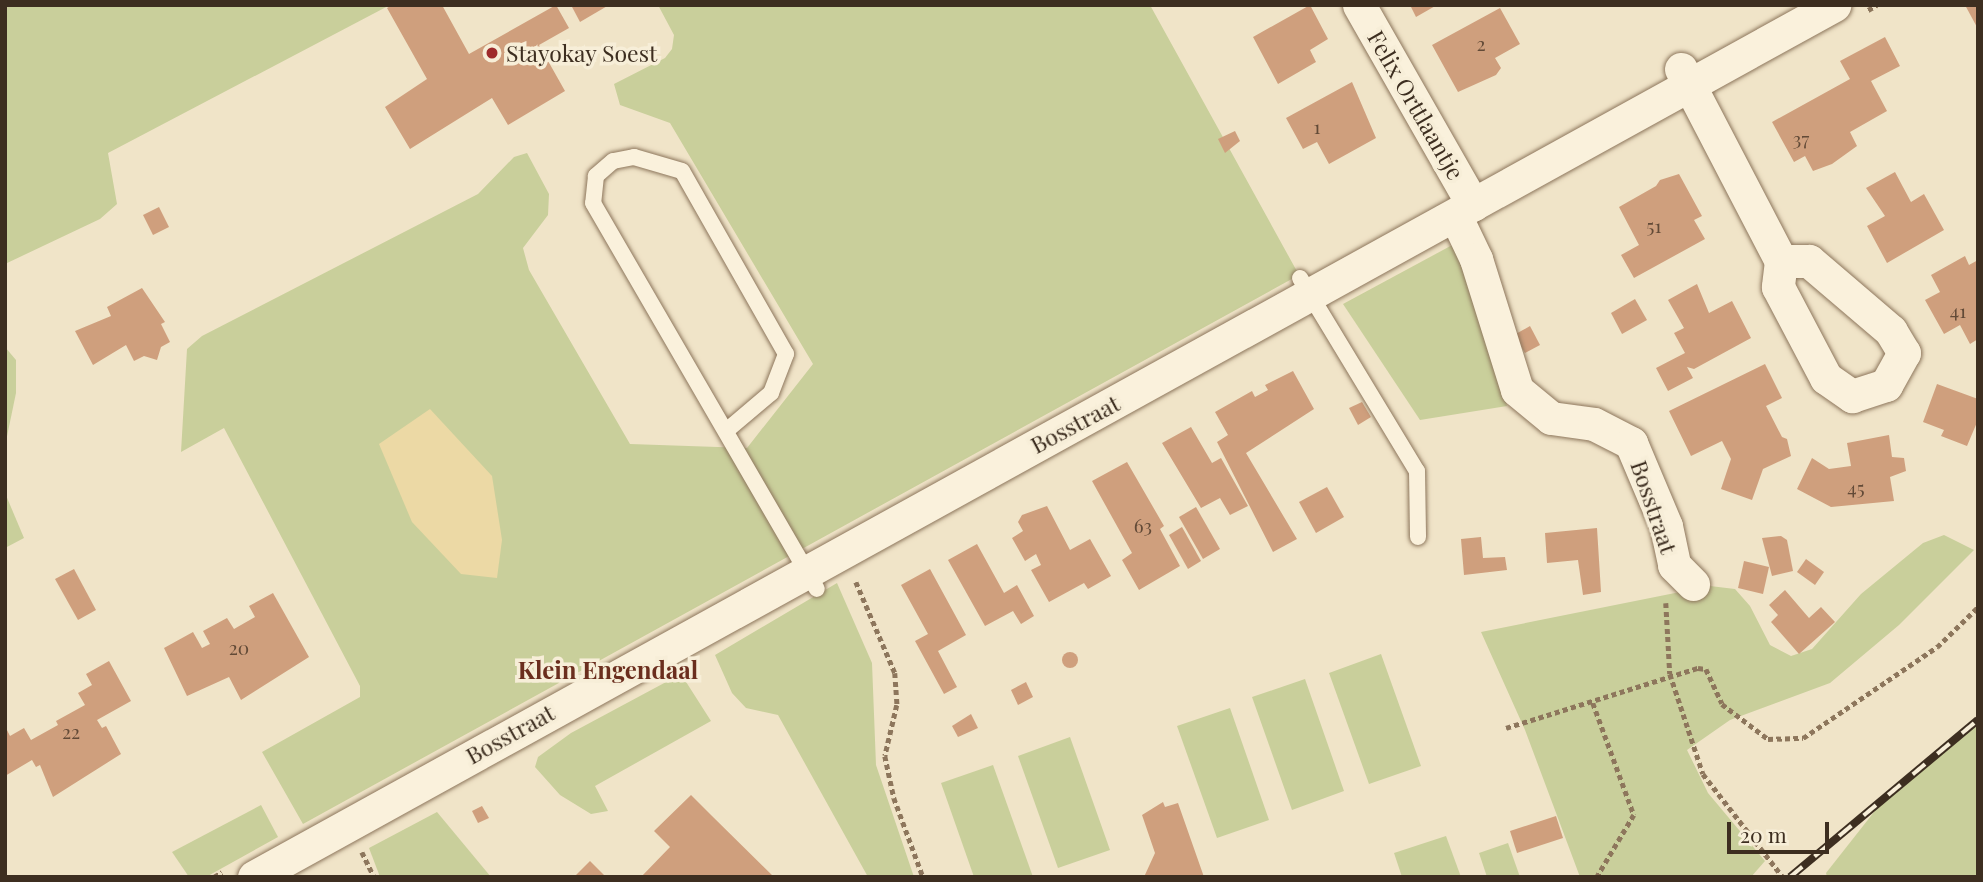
<!DOCTYPE html>
<html>
<head>
<meta charset="utf-8">
<style>
  body { margin:0 }
  #map { position:relative; width:1983px; height:882px; overflow:hidden; background:#f0e4c8; font-family:"Playfair Display",serif }
  div>[style] { position:absolute }
  .green>* { inset:0; background:#c9cf9b }
  .sand>* { inset:0; background:#ecd9a5 }
  .building>* { inset:0; background:#cf9f7d }
  .round { border-radius:50% }
  .path>* { height:4.5px; margin-top:-2.25px; transform-origin:0; background:repeating-linear-gradient(90deg,#8d765c 0 5px,transparent 0 8.5px) }
  .roads { filter:drop-shadow(0 0 2px #8d765c) drop-shadow(0 0 2px #8d765c) }
  .lane>* { height:16px; margin:-8px; padding:0 8px; transform-origin:8px; border-radius:8px; background:#faf1dc }
  .street>* { height:33px; margin:-16.5px; padding:0 16.5px; transform-origin:16.5px; border-radius:16.5px; background:#faf1dc }
  .rail>* { height:8px; margin-top:-4px; transform-origin:0; background:repeating-linear-gradient(90deg,#f7eed8 0 16px,#3d2e20 0 32px); box-sizing:border-box; border-block:2px solid #3d2e20 }
  .dots>* { width:19px; height:19px; translate:-50% -50%; box-sizing:border-box; border:4px solid #f7eed8; border-radius:50% }
  span { translate:-50% -50%; white-space:nowrap; text-align:center; line-height:1.15; -webkit-text-stroke:7px #f7eed8; paint-order:stroke }
  .number-label { font-size:19px; color:#624a37 }
  .number-label span { -webkit-text-stroke-width:0 }
  .poi-label { font-size:23px; color:#3d2e20 }
  .left { translate:0 -50%; text-align:left }
  .street-label { font-size:23px; color:#3d2e20 }
  .neighbourhood-label { font-size:24px; color:#6b2e1e; font-weight:700 }
  .frame { position:absolute; inset:0; border:7px solid #3d2e20; pointer-events:none }
  .scale { position:absolute; left:1727px; top:822px; width:102px; height:32px; box-sizing:border-box; border:4px solid #3d2e20; border-top:0; padding-left:9px; font-size:21px; line-height:24px; white-space:nowrap; color:#3d2e20; -webkit-text-stroke:5px #f7eed8; paint-order:stroke }
</style>
</head>
<body>
<div id="map">
  <div class="green">
    <div style="clip-path:polygon(5px 5px,390px 5px,108px 153px,117px 204px,100px 219px,5px 264px)"></div>
    <div style="clip-path:polygon(658px 5px,1150px 5px,1299px 275px,303px 824px,262px 752px,360px 697px,360px 686px,224px 428px,181px 452px,187px 349px,202px 336px,478px 194px,514px 157px,527px 153px,549px 194px,548px 215px,523px 248px,529px 270px,630px 444px,747px 448px,813px 364px,670px 123px,620px 105px,614px 84px,665px 58px,672px 49px,674px 35px)"></div>
    <div style="clip-path:polygon(1456px 243px,1507px 406px,1420px 420px,1343px 304px)"></div>
    <div style="clip-path:polygon(5px 347px,16px 360px,16px 393px,5px 446px)"></div>
    <div style="clip-path:polygon(5px 493px,24px 538px,5px 548px)"></div>
    <div style="clip-path:polygon(1944px 535px,1974px 550px,1899px 625px,1830px 683px,1730px 720px,1687px 750px,1708px 793px,1765px 861px,1751px 877px,1580px 877px,1525px 730px,1481px 632px,1710px 586px,1735px 589px,1750px 606px,1770px 645px,1791px 656px,1812px 649px,1861px 594px,1923px 543px)"></div>
    <div style="clip-path:polygon(837px 583px,872px 663px,876px 765px,914px 877px,868px 877px,778px 715px,746px 708px,732px 693px,715px 655px)"></div>
    <div style="clip-path:polygon(1381px 654px,1421px 766px,1369px 784px,1329px 673px)"></div>
    <div style="clip-path:polygon(681px 674px,711px 721px,595px 786px,608px 811px,591px 814px,560px 795px,535px 767px,538px 757px,571px 733px)"></div>
    <div style="clip-path:polygon(1305px 679px,1344px 791px,1292px 810px,1252px 697px)"></div>
    <div style="clip-path:polygon(1230px 708px,1269px 820px,1217px 838px,1177px 726px)"></div>
    <div style="clip-path:polygon(1978px 717px,1978px 877px,1827px 877px,1826px 873px,1889px 793px)"></div>
    <div style="clip-path:polygon(1070px 737px,1110px 850px,1058px 868px,1018px 756px)"></div>
    <div style="clip-path:polygon(993px 765px,1033px 877px,974px 877px,941px 783px)"></div>
    <div style="clip-path:polygon(261px 805px,278px 837px,206px 877px,189px 877px,172px 852px)"></div>
    <div style="clip-path:polygon(437px 812px,491px 877px,380px 877px,369px 848px)"></div>
    <div style="clip-path:polygon(1446px 836px,1461px 877px,1402px 877px,1394px 853px)"></div>
    <div style="clip-path:polygon(1508px 843px,1520px 877px,1487px 877px,1479px 853px)"></div>
  </div>
  <div class="sand">
    <div style="clip-path:polygon(430px 409px,492px 476px,502px 540px,497px 578px,461px 574px,412px 522px,379px 444px)"></div>
  </div>
  <div class="building">
    <div style="clip-path:polygon(392px 5px,442px 5px,469px 54px,556px 5px,569px 28px,539px 45px,565px 91px,508px 125px,492px 98px,410px 149px,385px 107px,427px 79px,387px 8px)"></div>
    <div style="clip-path:polygon(571px 5px,609px 5px,580px 22px)"></div>
    <div style="clip-path:polygon(1310px 5px,1328px 39px,1310px 50px,1316px 62px,1278px 84px,1253px 37px)"></div>
    <div style="clip-path:polygon(1410px 5px,1437px 5px,1416px 17px)"></div>
    <div style="clip-path:polygon(1965px 5px,1978px 5px,1978px 29px)"></div>
    <div style="clip-path:polygon(1500px 8px,1520px 44px,1495px 58px,1501px 68px,1496px 75px,1458px 92px,1432px 45px)"></div>
    <div style="clip-path:polygon(1885px 37px,1900px 66px,1871px 81px,1887px 111px,1850px 132px,1857px 146px,1832px 164px,1813px 171px,1805px 156px,1794px 162px,1772px 122px,1850px 79px,1840px 61px)"></div>
    <div style="clip-path:polygon(1352px 82px,1376px 138px,1329px 164px,1317px 142px,1303px 149px,1286px 118px)"></div>
    <div style="clip-path:polygon(1235px 131px,1240px 141px,1225px 153px,1218px 139px)"></div>
    <div style="clip-path:polygon(1895px 172px,1911px 202px,1924px 194px,1944px 230px,1887px 263px,1867px 226px,1885px 216px,1866px 188px)"></div>
    <div style="clip-path:polygon(1679px 174px,1702px 216px,1694px 220px,1705px 239px,1634px 278px,1621px 255px,1639px 245px,1619px 207px,1656px 186px,1660px 180px)"></div>
    <div style="clip-path:polygon(159px 207px,169px 227px,153px 235px,143px 215px)"></div>
    <div style="clip-path:polygon(1965px 256px,1969px 265px,1978px 260px,1978px 339px,1970px 344px,1960px 325px,1944px 334px,1925px 300px,1940px 292px,1931px 275px)"></div>
    <div style="clip-path:polygon(1697px 284px,1709px 313px,1732px 301px,1751px 338px,1694px 369px,1687px 367px,1693px 378px,1668px 391px,1656px 368px,1685px 353px,1674px 333px,1684px 328px,1668px 300px)"></div>
    <div style="clip-path:polygon(142px 288px,165px 322px,161px 324px,170px 342px,161px 347px,157px 360px,144px 356px,134px 361px,126px 345px,93px 365px,75px 331px,111px 316px,107px 307px)"></div>
    <div style="clip-path:polygon(1635px 299px,1647px 320px,1622px 334px,1611px 313px)"></div>
    <div style="clip-path:polygon(1530px 326px,1540px 345px,1525px 353px,1514px 335px)"></div>
    <div style="clip-path:polygon(1765px 364px,1782px 398px,1766px 406px,1782px 437px,1787px 439px,1791px 456px,1763px 469px,1752px 500px,1721px 489px,1731px 459px,1722px 441px,1691px 456px,1669px 411px)"></div>
    <div style="clip-path:polygon(1293px 371px,1314px 409px,1246px 453px,1297px 539px,1273px 552px,1217px 442px,1228px 435px,1215px 412px,1252px 391px,1255px 397px,1268px 390px,1265px 385px)"></div>
    <div style="clip-path:polygon(1937px 384px,1978px 399px,1978px 420px,1967px 446px,1941px 436px,1944px 430px,1923px 422px)"></div>
    <div style="clip-path:polygon(1362px 402px,1371px 417px,1358px 425px,1349px 408px)"></div>
    <div style="clip-path:polygon(1191px 427px,1212px 463px,1221px 458px,1248px 506px,1230px 515px,1220px 498px,1201px 508px,1162px 443px)"></div>
    <div style="clip-path:polygon(1889px 435px,1892px 457px,1904px 458px,1906px 471px,1890px 477px,1894px 501px,1831px 507px,1797px 489px,1812px 458px,1829px 469px,1851px 466px,1847px 443px)"></div>
    <div style="clip-path:polygon(1127px 462px,1164px 526px,1160px 529px,1180px 566px,1139px 590px,1122px 560px,1132px 553px,1092px 481px)"></div>
    <div style="clip-path:polygon(1327px 487px,1344px 517px,1316px 533px,1299px 502px)"></div>
    <div style="clip-path:polygon(1047px 506px,1070px 550px,1090px 539px,1111px 576px,1088px 589px,1084px 583px,1049px 602px,1031px 570px,1041px 565px,1036px 554px,1025px 561px,1012px 538px,1023px 531px,1018px 522px,1022px 515px)"></div>
    <div style="clip-path:polygon(1196px 507px,1220px 549px,1203px 559px,1179px 517px)"></div>
    <div style="clip-path:polygon(1182px 527px,1201px 561px,1188px 569px,1169px 535px)"></div>
    <div style="clip-path:polygon(1597px 528px,1601px 592px,1583px 595px,1578px 560px,1547px 563px,1545px 533px)"></div>
    <div style="clip-path:polygon(1781px 536px,1787px 540px,1793px 571px,1772px 576px,1762px 538px)"></div>
    <div style="clip-path:polygon(1481px 537px,1483px 558px,1505px 557px,1507px 570px,1464px 575px,1461px 539px)"></div>
    <div style="clip-path:polygon(977px 544px,1004px 593px,1017px 585px,1034px 616px,1021px 624px,1013px 611px,985px 626px,948px 560px)"></div>
    <div style="clip-path:polygon(1806px 559px,1824px 572px,1815px 585px,1797px 572px)"></div>
    <div style="clip-path:polygon(1744px 561px,1769px 567px,1763px 594px,1738px 588px)"></div>
    <div style="clip-path:polygon(74px 569px,96px 610px,78px 620px,55px 579px)"></div>
    <div style="clip-path:polygon(930px 569px,966px 635px,938px 651px,957px 687px,944px 694px,915px 641px,928px 634px,901px 585px)"></div>
    <div style="clip-path:polygon(1785px 590px,1809px 618px,1821px 607px,1835px 622px,1799px 654px,1771px 622px,1778px 615px,1769px 605px)"></div>
    <div style="clip-path:polygon(273px 593px,309px 657px,241px 700px,229px 677px,187px 696px,164px 648px,193px 632px,202px 648px,210px 644px,203px 631px,227px 618px,234px 629px,255px 617px,249px 606px)"></div>
    <div class="round" style="left:1062px;top:652px;width:16px;height:16px"></div>
    <div style="clip-path:polygon(109px 661px,131px 701px,97px 720px,102px 728px,106px 726px,121px 754px,53px 797px,40px 765px,36px 767px,32px 760px,5px 776px,5px 726px,10px 736px,24px 728px,31px 740px,58px 725px,56px 721px,85px 705px,78px 693px,92px 685px,86px 674px)"></div>
    <div style="clip-path:polygon(1026px 682px,1033px 697px,1018px 705px,1011px 690px)"></div>
    <div style="clip-path:polygon(971px 714px,978px 728px,958px 737px,952px 726px)"></div>
    <div style="clip-path:polygon(691px 795px,711px 815px,774px 877px,641px 877px,670px 847px,654px 831px)"></div>
    <div style="clip-path:polygon(1163px 802px,1165px 807px,1178px 803px,1204px 877px,1144px 877px,1155px 853px,1142px 815px)"></div>
    <div style="clip-path:polygon(482px 806px,489px 818px,478px 823px,472px 811px)"></div>
    <div style="clip-path:polygon(1556px 816px,1563px 838px,1517px 853px,1510px 831px)"></div>
    <div style="clip-path:polygon(590px 861px,606px 877px,574px 877px)"></div>
  </div>
  <div class="path">
    <div style="left:1868px;top:10px;width:10px;rotate:-29deg"></div>
    <div style="left:856px;top:582px;width:99px;rotate:66.8deg"></div>
    <div style="left:895px;top:673px;width:32px;rotate:86deg"></div>
    <div style="left:897px;top:705px;width:52px;rotate:103.2deg"></div>
    <div style="left:885px;top:756px;width:43px;rotate:77.9deg"></div>
    <div style="left:894px;top:798px;width:84px;rotate:69.8deg"></div>
    <div style="left:1666px;top:603px;width:71px;rotate:86.8deg"></div>
    <div style="left:1670px;top:674px;width:105px;rotate:71.7deg"></div>
    <div style="left:1703px;top:774px;width:130px;rotate:52.2deg"></div>
    <div style="left:1593px;top:703px;width:119px;rotate:69.9deg"></div>
    <div style="left:1634px;top:815px;width:72px;rotate:120.8deg"></div>
    <div style="left:1506px;top:728px;width:201px;rotate:-17.4deg"></div>
    <div style="left:1698px;top:668px;width:8px;rotate:7deg"></div>
    <div style="left:1706px;top:669px;width:38px;rotate:65deg"></div>
    <div style="left:1722px;top:704px;width:58px;rotate:37.3deg"></div>
    <div style="left:1768px;top:739px;width:35px;rotate:-2deg"></div>
    <div style="left:1803px;top:738px;width:162px;rotate:-34.2deg"></div>
    <div style="left:1937px;top:647px;width:57px;rotate:-44.3deg"></div>
    <div style="left:362px;top:852px;width:28px;rotate:64deg"></div>
    <div style="left:214px;top:877px;width:9px;rotate:-32deg"></div>
  </div>
  <div class="roads">
    <div class="lane">
      <div style="left:1300px;top:278px;width:226px;rotate:58.8deg"></div>
      <div style="left:1417px;top:471px;width:66px;rotate:89.1deg"></div>
      <div style="left:726px;top:431px;width:59px;rotate:-40.2deg"></div>
      <div style="left:771px;top:393px;width:42px;rotate:-69deg"></div>
      <div style="left:786px;top:354px;width:210px;rotate:-119.6deg"></div>
      <div style="left:682px;top:171px;width:50px;rotate:-163.7deg"></div>
      <div style="left:634px;top:157px;width:21px;rotate:169deg"></div>
      <div style="left:613px;top:161px;width:23px;rotate:139deg"></div>
      <div style="left:596px;top:176px;width:27px;rotate:96deg"></div>
      <div style="left:593px;top:203px;width:446px;rotate:59.9deg"></div>
    </div>
    <div class="street">
      <div style="left:1359px;top:5px;width:230px;rotate:60.3deg"></div>
      <div style="left:1681px;top:69px;width:216px;rotate:62.5deg"></div>
      <div style="left:1781px;top:261px;width:26px;rotate:97deg"></div>
      <div style="left:1778px;top:287px;width:103px;rotate:62.2deg"></div>
      <div style="left:1826px;top:378px;width:32px;rotate:35deg"></div>
      <div style="left:1852px;top:396px;width:36px;rotate:-18deg"></div>
      <div style="left:1886px;top:385px;width:37px;rotate:-61deg"></div>
      <div style="left:1904px;top:353px;width:26px;rotate:-121deg"></div>
      <div style="left:1891px;top:331px;width:108px;rotate:-139.5deg"></div>
      <div style="left:1809px;top:261px;width:28px;rotate:180deg"></div>
      <div style="left:1456px;top:217px;width:47px;rotate:64.5deg"></div>
      <div style="left:1476px;top:259px;width:137px;rotate:72.6deg"></div>
      <div style="left:1517px;top:390px;width:44px;rotate:39.5deg"></div>
      <div style="left:1551px;top:418px;width:43px;rotate:7.9deg"></div>
      <div style="left:1594px;top:424px;width:42px;rotate:27.2deg"></div>
      <div style="left:1631px;top:443px;width:90px;rotate:67.1deg"></div>
      <div style="left:1666px;top:526px;width:40px;rotate:78deg"></div>
      <div style="left:1674px;top:565px;width:27px;rotate:45deg"></div>
      <div style="left:254px;top:877px;width:1805px;rotate:-28.89deg"></div>
    </div>
  </div>
  <div class="rail">
    <div style="left:1790px;top:877px;width:245px;rotate:-39.9deg"></div>
  </div>
  <div class="dots">
    <div style="left:492px;top:53px;background:#9e2a2b"></div>
  </div>
  <div class="number-label">
    <span style="left:1481px;top:44px">2</span>
    <span style="left:1317px;top:127px">1</span>
    <span style="left:1801px;top:139px">37</span>
    <span style="left:1654px;top:226px">51</span>
    <span style="left:1958px;top:311px">41</span>
    <span style="left:1856px;top:488px">45</span>
    <span style="left:1143px;top:526px">63</span>
    <span style="left:239px;top:648px">20</span>
    <span style="left:71px;top:732px">22</span>
  </div>
  <div class="poi-label">
    <span class="left" style="left:506px;top:53px">Stayokay Soest</span>
  </div>
  <div class="street-label">
    <span style="left:1416px;top:105px;rotate:60deg">Felix Orttlaantje</span>
    <span style="left:1075px;top:424px;rotate:-28deg">Bosstraat</span>
    <span style="left:1654px;top:507px;rotate:71deg">Bosstraat</span>
    <span style="left:510px;top:734px;rotate:-29deg">Bosstraat</span>
  </div>
  <div class="neighbourhood-label">
    <span style="left:608px;top:670px">Klein Engendaal</span>
  </div>
  <div class="frame"></div>
  <div class="scale">20 m</div>
</div>
</body>
</html>
